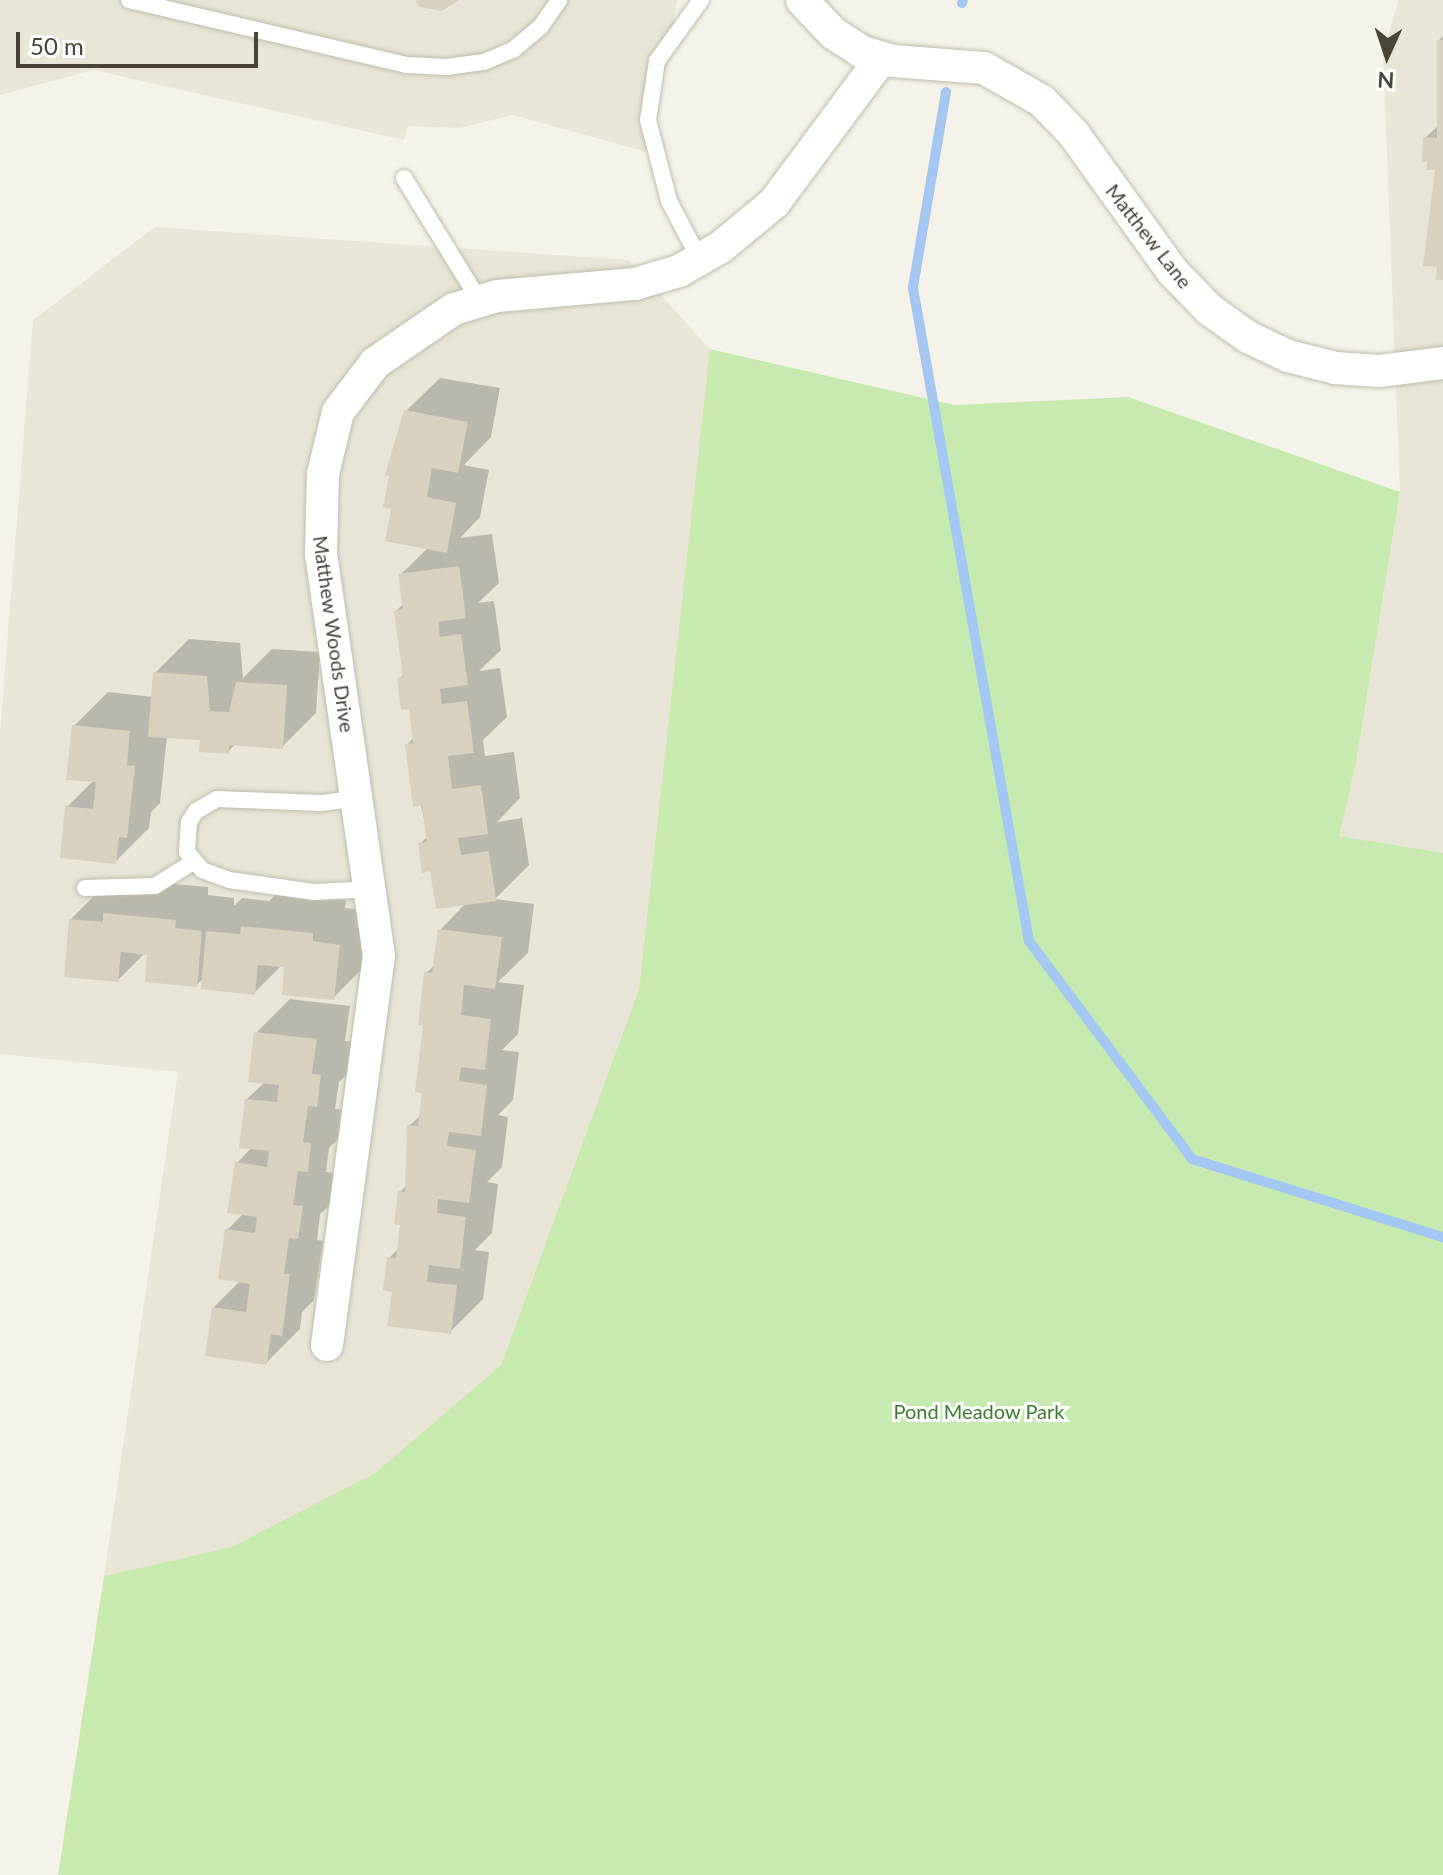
<!DOCTYPE html>
<html>
<head>
<meta charset="utf-8">
<style>
  body { margin:0 }
  #map { position:relative; width:1443px; height:1875px; overflow:hidden; background:#f5f3e9; font-family:Lato,sans-serif }
  div>[style] { position:absolute }
  .residential>* { inset:0; background:#e9e6d7 }
  .green>* { inset:0; background:#c7eab1 }
  .shadow>* { inset:0; background:#0003 }
  .stream>* { height:10px; margin:-5px; padding:0 5px; transform-origin:5px; border-radius:5px; background:#a4c6f2 }
  .building>* { inset:0; background:#d7d1be }
  .roads { filter:drop-shadow(0 0 2px #c1bdab) drop-shadow(0 0 2px #c1bdab) }
  .service>* { height:16px; margin:-8px; padding:0 8px; transform-origin:8px; border-radius:8px; background:#fff }
  .minor>* { height:32px; margin:-16px; padding:0 16px; transform-origin:16px; border-radius:16px; background:#fff }
  span { translate:-50% -50%; white-space:nowrap; text-align:center; line-height:1.15; -webkit-text-stroke:6px #fff; paint-order:stroke }
  .street-label { font-size:20px; color:#494437 }
  .park-label { font-size:20px; color:#3b7d28 }
  .north { position:absolute; left:1347px; top:16px; width:80px; height:80px; -webkit-text-stroke:6px #fff; paint-order:stroke; rotate:183deg; font-size:22px; font-weight:700; line-height:32px; text-align:center; color:#494437 }
  .north::after { content:''; display:block; margin:auto; width:28px; height:36px; background:#494437; clip-path:polygon(50% 0,100% 100%,50% 72%,0 100%) }
  .scale { position:absolute; left:16px; top:32px; width:242px; height:36px; box-sizing:border-box; border:4px solid #494437; border-top:0; padding-left:10px; font-size:24px; line-height:28px; white-space:nowrap; color:#494437; -webkit-text-stroke:6px #fff; paint-order:stroke }
</style>
</head>
<body>
<div id="map">
  <div class="residential">
    <div style="clip-path:polygon(0 0,677px 0,650px 153px,513px 115px,459px 128px,408px 126px,404px 140px,93px 70px,0 95px)"></div>
    <div style="clip-path:polygon(1399px 0,1443px 0,1443px 853px,1338px 836px,1356px 763px,1400px 492px,1383px 50px)"></div>
    <div style="clip-path:polygon(155px 227px,629px 260px,710px 349px,639px 989px,501px 1365px,375px 1473px,231px 1547px,104px 1576px,178px 1072px,0 1054px,0 732px,33px 320px)"></div>
  </div>
  <div class="green">
    <div style="clip-path:polygon(710px 349px,954px 405px,1128px 397px,1400px 492px,1356px 763px,1339px 836px,1443px 853px,1443px 1875px,58px 1875px,104px 1576px,231px 1547px,375px 1473px,501px 1365px,639px 989px)"></div>
  </div>
  <div class="shadow">
    <div style="clip-path:polygon(1443px 36px,1443px 278px,1437px 168px,1425px 138px,1439px 125px,1439px 40px)"></div>
    <div style="clip-path:polygon(440px 378px,500px 388px,491px 437px,464px 465px,489px 470px,480px 517px,460px 538px,492px 534px,499px 583px,478px 603px,494px 601px,501px 650px,479px 671px,500px 668px,507px 717px,483px 740px,485px 756px,514px 752px,520px 798px,497px 822px,522px 818px,529px 865px,495px 899px,534px 904px,528px 953px,498px 982px,524px 985px,518px 1034px,502px 1050px,519px 1052px,513px 1100px,498px 1115px,508px 1117px,502px 1167px,487px 1182px,498px 1184px,492px 1233px,475px 1250px,489px 1252px,483px 1299px,450px 1332px,394px 1290px,389px 1258px,400px 1247px,400px 1192px,408px 1184px,409px 1126px,422px 1114px,426px 973px,436px 964px,440px 930px,467px 902px,432px 869px,420px 844px,428px 836px,407px 745px,414px 737px,410px 706px,399px 679px,405px 673px,396px 611px,404px 603px,400px 575px,428px 548px,393px 507px,392px 474px,387px 473px,406px 411px)"></div>
    <div style="clip-path:polygon(189px 639px,240px 643px,243px 678px,272px 649px,320px 652px,316px 713px,282px 747px,236px 743px,228px 752px,202px 738px,167px 736px,160px 803px,151px 812px,149px 828px,115px 862px,67px 807px,94px 780px,74px 726px,108px 692px,153px 697px,155px 673px)"></div>
    <div style="clip-path:polygon(139px 881px,208px 887px,208px 895px,234px 898px,234px 906px,242px 898px,269px 901px,277px 894px,346px 900px,345px 908px,372px 911px,367px 964px,333px 998px,282px 965px,254px 993px,204px 978px,196px 985px,145px 953px,118px 980px,70px 920px,104px 886px)"></div>
    <div style="clip-path:polygon(290px 999px,350px 1006px,345px 1041px,354px 1042px,350px 1071px,339px 1082px,335px 1109px,344px 1110px,341px 1136px,329px 1148px,326px 1172px,335px 1173px,331px 1204px,320px 1214px,317px 1240px,323px 1241px,314px 1300px,302px 1312px,300px 1329px,266px 1363px,213px 1308px,241px 1280px,227px 1230px,244px 1213px,237px 1163px,252px 1147px,247px 1099px,265px 1082px,256px 1033px)"></div>
  </div>
  <div class="stream">
    <div style="left:962px;top:3px;width:3px;rotate:-72deg"></div>
    <div style="left:946px;top:92px;width:199px;rotate:99.6deg"></div>
    <div style="left:913px;top:288px;width:663px;rotate:79.93deg"></div>
    <div style="left:1029px;top:941px;width:272px;rotate:53.2deg"></div>
    <div style="left:1192px;top:1159px;width:263px;rotate:17.3deg"></div>
  </div>
  <div class="building">
    <div style="clip-path:polygon(415px 0,459px 0,442px 11px,420px 7px)"></div>
    <div style="clip-path:polygon(1437px 40px,1443px 40px,1443px 280px,1436px 280px,1437px 267px,1423px 266px,1435px 170px,1427px 170px,1427px 162px,1422px 162px,1423px 137px,1437px 138px)"></div>
    <div style="clip-path:polygon(404px 410px,468px 422px,458px 473px,432px 468px,427px 497px,456px 503px,447px 553px,385px 541px,391px 509px,383px 507px,389px 476px,385px 475px)"></div>
    <div style="clip-path:polygon(459px 566px,466px 618px,438px 622px,440px 637px,461px 634px,468px 685px,440px 689px,442px 704px,467px 701px,474px 753px,448px 756px,452px 789px,481px 785px,488px 834px,458px 838px,461px 855px,489px 851px,496px 901px,436px 909px,430px 871px,422px 873px,418px 843px,427px 842px,422px 805px,413px 807px,405px 744px,413px 743px,409px 709px,401px 710px,397px 678px,403px 677px,394px 611px,403px 609px,398px 574px)"></div>
    <div style="clip-path:polygon(153px 672px,207px 676px,210px 711px,229px 712px,236px 682px,287px 685px,283px 749px,229px 745px,229px 754px,199px 752px,200px 740px,148px 737px)"></div>
    <div style="clip-path:polygon(72px 725px,130px 731px,127px 765px,135px 766px,127px 838px,119px 837px,116px 864px,60px 858px,65px 806px,93px 809px,96px 782px,66px 780px)"></div>
    <div style="clip-path:polygon(103px 913px,176px 920px,175px 928px,202px 931px,197px 987px,145px 982px,147px 955px,121px 952px,118px 982px,64px 977px,69px 919px,103px 922px)"></div>
    <div style="clip-path:polygon(241px 926px,313px 933px,313px 941px,340px 945px,334px 1000px,282px 995px,284px 967px,258px 965px,255px 995px,201px 989px,206px 931px,240px 934px)"></div>
    <div style="clip-path:polygon(438px 929px,502px 937px,495px 989px,464px 985px,461px 1015px,491px 1019px,485px 1070px,461px 1067px,459px 1081px,487px 1085px,481px 1136px,449px 1132px,447px 1146px,476px 1150px,469px 1203px,438px 1199px,437px 1213px,466px 1217px,460px 1269px,429px 1265px,427px 1282px,457px 1285px,451px 1334px,387px 1326px,392px 1292px,383px 1290px,387px 1257px,396px 1258px,400px 1225px,394px 1224px,398px 1191px,405px 1192px,407px 1125px,418px 1126px,422px 1093px,415px 1092px,423px 1026px,418px 1025px,424px 972px,432px 973px)"></div>
    <div style="clip-path:polygon(254px 1032px,317px 1039px,312px 1074px,321px 1075px,317px 1107px,308px 1106px,303px 1142px,311px 1143px,308px 1172px,298px 1171px,293px 1205px,303px 1206px,298px 1239px,289px 1238px,284px 1274px,290px 1274px,282px 1336px,271px 1334px,267px 1365px,205px 1356px,212px 1307px,246px 1312px,250px 1284px,218px 1279px,225px 1229px,255px 1233px,257px 1217px,227px 1213px,235px 1162px,267px 1167px,269px 1151px,239px 1148px,245px 1099px,277px 1102px,279px 1085px,248px 1082px)"></div>
  </div>
  <div class="roads">
    <div class="service">
      <div style="left:129px;top:0;width:285px;rotate:13.2deg"></div>
      <div style="left:407px;top:65px;width:40px;rotate:2.9deg"></div>
      <div style="left:447px;top:67px;width:37px;rotate:-8deg"></div>
      <div style="left:484px;top:62px;width:33px;rotate:-23deg"></div>
      <div style="left:514px;top:49px;width:35px;rotate:-40deg"></div>
      <div style="left:541px;top:26px;width:32px;rotate:-55deg"></div>
      <div style="left:404px;top:178px;width:143px;rotate:58.4deg"></div>
      <div style="left:700px;top:260px;width:67px;rotate:-117.7deg"></div>
      <div style="left:669px;top:201px;width:84px;rotate:-104.5deg"></div>
      <div style="left:648px;top:120px;width:60px;rotate:-81.3deg"></div>
      <div style="left:657px;top:61px;width:75px;rotate:-54.2deg"></div>
      <div style="left:358px;top:798px;width:37px;rotate:172deg"></div>
      <div style="left:321px;top:803px;width:104px;rotate:-177.8deg"></div>
      <div style="left:217px;top:799px;width:24px;rotate:150deg"></div>
      <div style="left:196px;top:811px;width:13px;rotate:122deg"></div>
      <div style="left:189px;top:822px;width:30px;rotate:94deg"></div>
      <div style="left:187px;top:852px;width:23px;rotate:50deg"></div>
      <div style="left:202px;top:870px;width:29px;rotate:20deg"></div>
      <div style="left:229px;top:880px;width:86px;rotate:8deg"></div>
      <div style="left:314px;top:892px;width:58px;rotate:-3deg"></div>
      <div style="left:85px;top:888px;width:70px;rotate:-1.6deg"></div>
      <div style="left:155px;top:886px;width:45px;rotate:-32.3deg"></div>
    </div>
    <div class="minor">
      <div style="left:802px;top:0;width:45px;rotate:46.8deg"></div>
      <div style="left:833px;top:33px;width:35px;rotate:33deg"></div>
      <div style="left:862px;top:52px;width:32px;rotate:16deg"></div>
      <div style="left:893px;top:61px;width:91px;rotate:4.4deg"></div>
      <div style="left:984px;top:68px;width:67px;rotate:29.6deg"></div>
      <div style="left:1042px;top:101px;width:45px;rotate:45.9deg"></div>
      <div style="left:1073px;top:133px;width:171px;rotate:54.3deg"></div>
      <div style="left:1173px;top:272px;width:53px;rotate:45.8deg"></div>
      <div style="left:1210px;top:310px;width:47px;rotate:35.4deg"></div>
      <div style="left:1248px;top:337px;width:44px;rotate:25.4deg"></div>
      <div style="left:1288px;top:356px;width:49px;rotate:14.3deg"></div>
      <div style="left:1335px;top:368px;width:44px;rotate:3.9deg"></div>
      <div style="left:1379px;top:371px;width:64px;rotate:-7.1deg"></div>
      <div style="left:327px;top:1345px;width:392px;rotate:-82.4deg"></div>
      <div style="left:379px;top:956px;width:406px;rotate:-98.2deg"></div>
      <div style="left:321px;top:554px;width:80px;rotate:-88.6deg"></div>
      <div style="left:323px;top:474px;width:64px;rotate:-76.4deg"></div>
      <div style="left:338px;top:412px;width:61px;rotate:-52.9deg"></div>
      <div style="left:375px;top:363px;width:96px;rotate:-34.4deg"></div>
      <div style="left:454px;top:309px;width:45px;rotate:-16.8deg"></div>
      <div style="left:497px;top:296px;width:139px;rotate:-5deg"></div>
      <div style="left:635px;top:284px;width:46px;rotate:-16.5deg"></div>
      <div style="left:679px;top:271px;width:48px;rotate:-29.7deg"></div>
      <div style="left:721px;top:247px;width:69px;rotate:-39.7deg"></div>
      <div style="left:774px;top:203px;width:179px;rotate:-53.4deg"></div>
    </div>
  </div>
  <div class="street-label">
    <span style="left:1149px;top:236px;rotate:52deg">Matthew Lane</span>
    <span style="left:334px;top:634px;rotate:82deg">Matthew Woods Drive</span>
  </div>
  <div class="park-label">
    <span style="left:979px;top:1411px">Pond Meadow Park</span>
  </div>
  <div class="north">N</div>
  <div class="scale">50 m</div>
</div>
</body>
</html>
